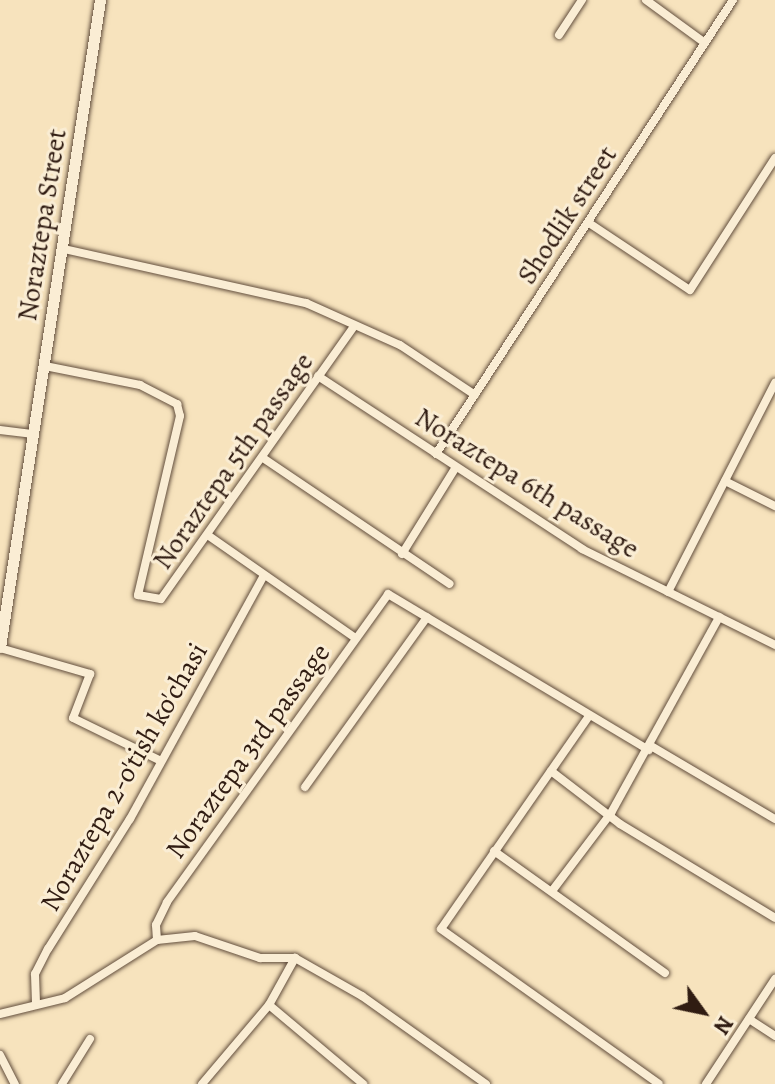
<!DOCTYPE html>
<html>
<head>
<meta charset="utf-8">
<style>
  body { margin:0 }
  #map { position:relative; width:775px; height:1084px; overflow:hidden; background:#f7e3bd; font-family:Alegreya,serif }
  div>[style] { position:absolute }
  .roads { filter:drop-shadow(0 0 2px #624e3d) drop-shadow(0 0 2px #624e3d) }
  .minor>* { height:8px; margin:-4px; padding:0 4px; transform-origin:4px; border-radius:4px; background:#faedd4 }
  .secondary>* { height:11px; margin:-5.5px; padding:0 5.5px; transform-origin:5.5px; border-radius:5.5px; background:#faedd4 }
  span { translate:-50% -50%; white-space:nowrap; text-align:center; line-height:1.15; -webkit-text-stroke:6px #faedd4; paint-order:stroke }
  .street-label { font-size:28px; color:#301c12 }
  .north { position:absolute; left:663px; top:972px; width:80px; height:80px; -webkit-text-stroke:6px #faedd4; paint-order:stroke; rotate:123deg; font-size:22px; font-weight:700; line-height:32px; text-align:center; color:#301c12 }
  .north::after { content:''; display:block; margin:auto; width:28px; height:36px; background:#301c12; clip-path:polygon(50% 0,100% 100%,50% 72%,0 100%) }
</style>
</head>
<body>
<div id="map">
  <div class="roads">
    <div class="minor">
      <div style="left:646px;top:0;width:73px;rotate:36.1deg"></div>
      <div style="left:559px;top:35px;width:42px;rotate:-56.7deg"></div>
      <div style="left:589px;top:223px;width:121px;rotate:33.6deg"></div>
      <div style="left:690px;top:290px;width:157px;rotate:-57.2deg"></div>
      <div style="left:64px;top:249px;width:248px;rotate:12.6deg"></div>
      <div style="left:306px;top:303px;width:103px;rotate:24.1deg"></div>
      <div style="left:400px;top:345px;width:90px;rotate:33.7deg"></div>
      <div style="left:45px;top:366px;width:97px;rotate:11.3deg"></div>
      <div style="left:140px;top:385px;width:42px;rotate:27.2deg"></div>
      <div style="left:177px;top:404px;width:12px;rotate:76deg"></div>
      <div style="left:180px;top:416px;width:184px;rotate:103.2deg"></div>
      <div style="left:138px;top:595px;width:23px;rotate:10deg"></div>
      <div style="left:161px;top:599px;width:332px;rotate:-54.7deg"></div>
      <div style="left:318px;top:376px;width:316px;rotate:33.2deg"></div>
      <div style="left:582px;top:549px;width:216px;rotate:26.4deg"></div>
      <div style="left:0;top:430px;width:34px;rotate:7deg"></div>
      <div style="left:436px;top:454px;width:543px;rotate:-56.81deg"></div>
      <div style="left:263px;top:458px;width:225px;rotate:34deg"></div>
      <div style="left:725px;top:481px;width:56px;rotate:26.6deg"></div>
      <div style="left:209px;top:536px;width:178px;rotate:34.9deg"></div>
      <div style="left:402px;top:554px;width:102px;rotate:-58.2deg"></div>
      <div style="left:668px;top:592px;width:235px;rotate:-62.9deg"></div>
      <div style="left:0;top:648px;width:94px;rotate:16.1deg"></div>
      <div style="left:90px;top:674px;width:47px;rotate:111.1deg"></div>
      <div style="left:73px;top:718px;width:96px;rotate:26deg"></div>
      <div style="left:589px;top:716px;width:259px;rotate:124.8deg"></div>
      <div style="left:441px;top:929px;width:267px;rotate:35.4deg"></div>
      <div style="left:651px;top:746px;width:144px;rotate:30.5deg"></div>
      <div style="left:551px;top:771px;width:87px;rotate:37.5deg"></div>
      <div style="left:620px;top:824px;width:181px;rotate:31.2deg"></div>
      <div style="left:305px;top:787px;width:209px;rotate:-54.3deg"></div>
      <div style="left:494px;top:851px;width:210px;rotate:35.5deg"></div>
      <div style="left:552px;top:891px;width:98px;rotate:-52.9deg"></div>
      <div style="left:611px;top:813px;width:224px;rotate:-61.1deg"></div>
      <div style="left:157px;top:940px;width:15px;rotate:-94deg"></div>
      <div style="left:156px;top:925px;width:25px;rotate:-64deg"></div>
      <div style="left:167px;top:902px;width:379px;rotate:-54.3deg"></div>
      <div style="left:388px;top:594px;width:304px;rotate:30.9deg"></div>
      <div style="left:36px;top:1003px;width:29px;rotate:-92deg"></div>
      <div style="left:35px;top:974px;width:28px;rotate:-63deg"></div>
      <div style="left:48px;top:949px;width:154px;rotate:-57.8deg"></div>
      <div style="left:130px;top:819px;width:278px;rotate:-61.2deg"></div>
      <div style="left:269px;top:1005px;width:123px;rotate:40deg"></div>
      <div style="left:0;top:1014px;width:67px;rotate:-13.8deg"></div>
      <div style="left:65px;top:998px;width:109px;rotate:-32.2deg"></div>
      <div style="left:157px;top:940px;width:38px;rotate:-6deg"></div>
      <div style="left:195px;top:936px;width:69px;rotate:18.7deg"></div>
      <div style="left:260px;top:958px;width:35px"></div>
      <div style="left:295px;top:958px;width:77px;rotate:29.6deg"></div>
      <div style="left:362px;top:996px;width:152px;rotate:35.4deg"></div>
      <div style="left:749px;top:1019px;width:31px;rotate:33deg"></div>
      <div style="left:0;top:1055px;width:33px;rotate:63deg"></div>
      <div style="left:62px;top:1084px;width:53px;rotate:-58.1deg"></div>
      <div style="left:202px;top:1084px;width:104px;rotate:-49.7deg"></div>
      <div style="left:269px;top:1005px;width:54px;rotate:-61deg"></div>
      <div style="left:706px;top:1084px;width:126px;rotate:-56.7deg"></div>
    </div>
    <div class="secondary">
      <div style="left:0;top:647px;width:655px;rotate:-81.21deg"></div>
    </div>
  </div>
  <div class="street-label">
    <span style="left:567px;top:215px;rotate:-57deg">Shodlik street</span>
    <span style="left:42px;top:225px;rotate:-81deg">Noraztepa Street</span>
    <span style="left:233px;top:461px;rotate:-55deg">Noraztepa 5th passage</span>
    <span style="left:527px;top:483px;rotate:32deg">Noraztepa 6th passage</span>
    <span style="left:248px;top:751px;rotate:-54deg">Noraztepa 3rd passage</span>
    <span style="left:124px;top:777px;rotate:-60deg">Noraztepa 2-o'tish ko'chasi</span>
  </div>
  <div class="north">N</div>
</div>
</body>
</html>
